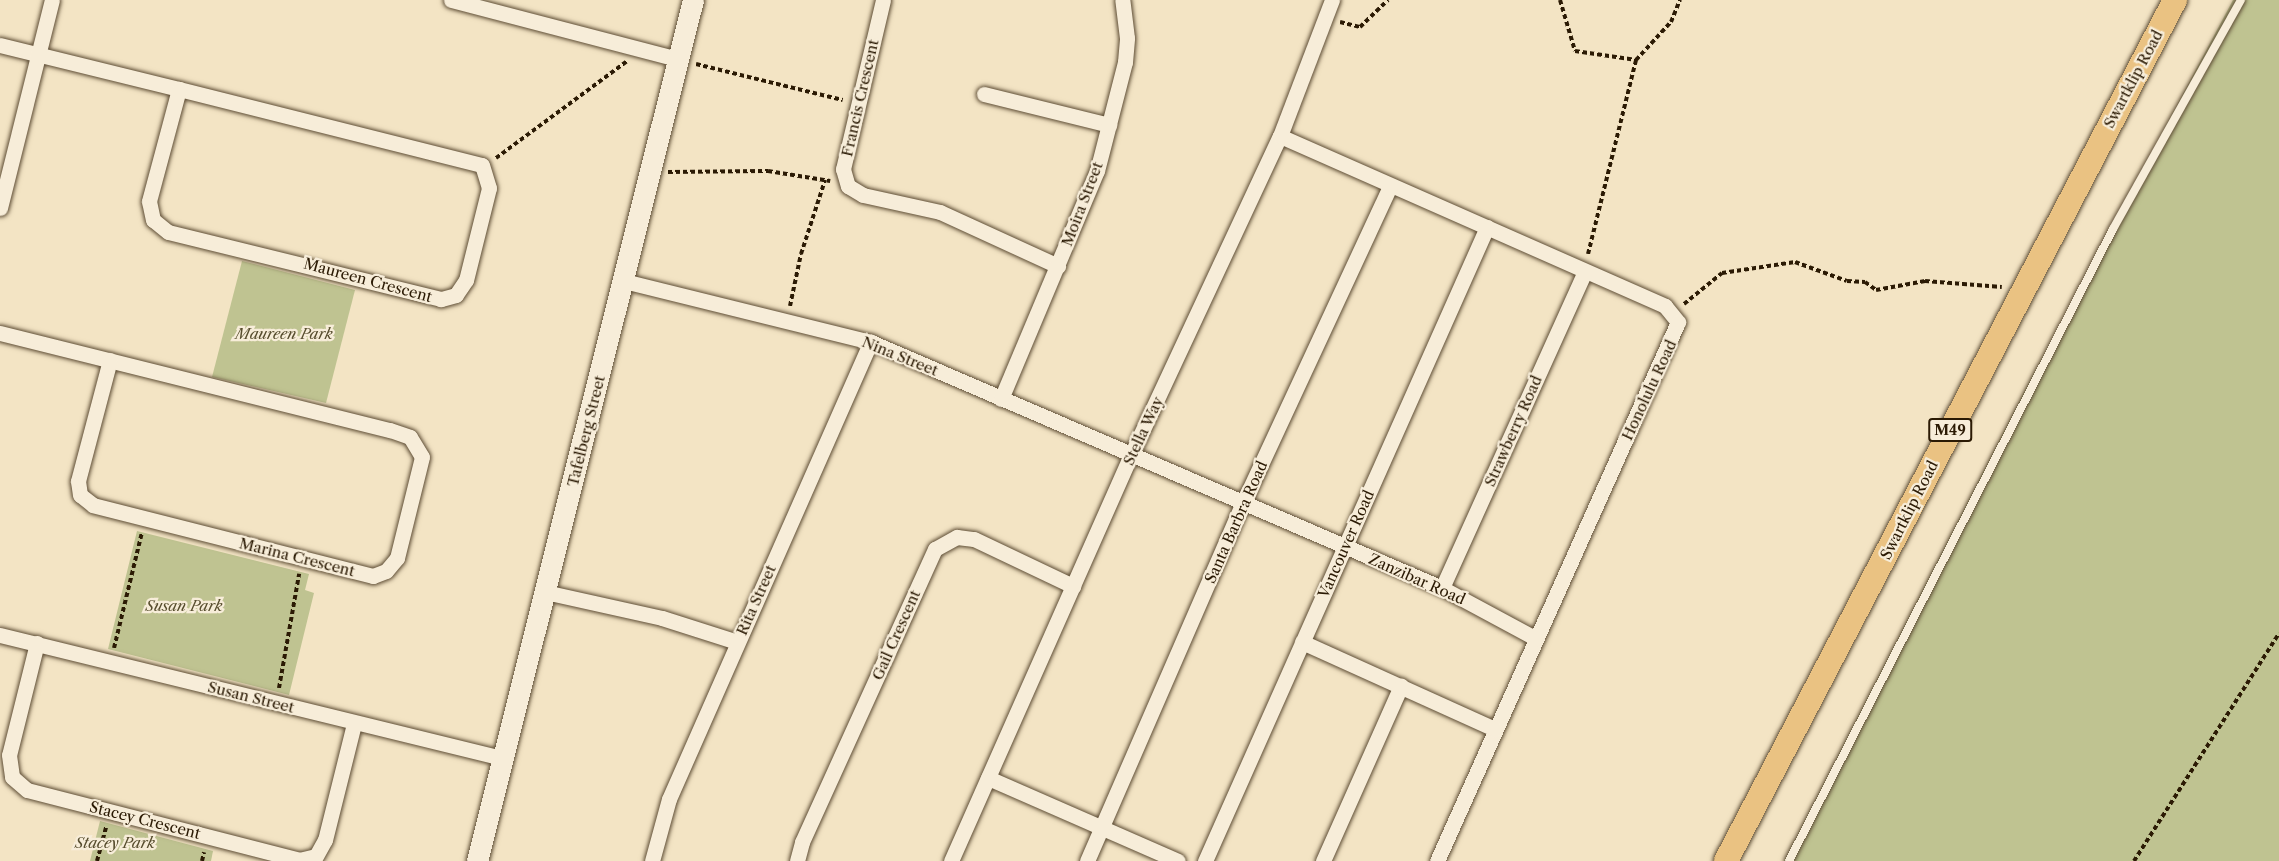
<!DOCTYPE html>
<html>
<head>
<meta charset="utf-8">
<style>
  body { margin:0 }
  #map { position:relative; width:2279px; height:861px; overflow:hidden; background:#f3e4c4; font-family:"Libre Caslon Text",serif }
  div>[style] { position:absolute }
  .green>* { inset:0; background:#bfc391 }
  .path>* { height:4px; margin-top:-2px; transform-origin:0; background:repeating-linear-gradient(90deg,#2b1a04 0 4.5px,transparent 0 7.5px) }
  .roads { filter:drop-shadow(0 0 2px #5d4c34) drop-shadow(0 0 2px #5d4c34) }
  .lane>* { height:8px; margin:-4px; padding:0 4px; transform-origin:4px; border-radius:4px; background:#f7edd9 }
  .street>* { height:15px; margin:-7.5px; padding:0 7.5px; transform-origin:7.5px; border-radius:7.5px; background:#f7edd9 }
  .secondary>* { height:21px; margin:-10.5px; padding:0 10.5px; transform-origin:10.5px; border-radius:10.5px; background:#f7edd9 }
  .primary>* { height:24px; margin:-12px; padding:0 12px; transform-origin:12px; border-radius:12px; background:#eac282 }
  span { translate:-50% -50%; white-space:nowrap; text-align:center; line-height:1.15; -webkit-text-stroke:4.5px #f7edd9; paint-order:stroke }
  .shield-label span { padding:2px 4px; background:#f7edd9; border:2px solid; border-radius:4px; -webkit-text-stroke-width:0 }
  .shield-label { font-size:14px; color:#2b1a04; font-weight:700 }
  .street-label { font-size:15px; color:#2b1a04 }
  .park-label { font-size:15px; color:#574d2e; font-style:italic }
</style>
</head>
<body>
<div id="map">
  <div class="green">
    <div style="clip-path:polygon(2233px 0,2279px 0,2279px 861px,1784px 861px,2026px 388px)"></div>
    <div style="clip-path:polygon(242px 261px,355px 290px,326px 403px,212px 377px)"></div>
    <div style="clip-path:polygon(137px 531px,309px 574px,305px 590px,314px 593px,289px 695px,108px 649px)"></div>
    <div style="clip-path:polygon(100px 821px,213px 851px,211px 861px,90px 861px)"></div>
  </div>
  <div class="path">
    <div style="left:1560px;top:0;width:53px;rotate:73.6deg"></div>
    <div style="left:1575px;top:51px;width:62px;rotate:8.4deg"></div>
    <div style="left:1340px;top:22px;width:21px;rotate:14deg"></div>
    <div style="left:1360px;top:27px;width:39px;rotate:-44deg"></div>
    <div style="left:696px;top:64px;width:151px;rotate:13.8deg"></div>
    <div style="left:496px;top:158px;width:163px;rotate:-36.5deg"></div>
    <div style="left:668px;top:172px;width:100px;rotate:-0.6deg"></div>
    <div style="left:768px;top:171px;width:63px;rotate:9.2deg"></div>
    <div style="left:1588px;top:254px;width:200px;rotate:-76.1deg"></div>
    <div style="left:1636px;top:60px;width:52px;rotate:-47.4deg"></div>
    <div style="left:1671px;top:22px;width:24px;rotate:-68deg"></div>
    <div style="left:1684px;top:304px;width:49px;rotate:-39.2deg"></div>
    <div style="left:1722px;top:273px;width:74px;rotate:-8.6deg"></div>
    <div style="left:1795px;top:262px;width:55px;rotate:20.1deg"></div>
    <div style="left:1847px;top:281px;width:18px;rotate:3deg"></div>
    <div style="left:1865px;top:282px;width:14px;rotate:36deg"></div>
    <div style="left:1876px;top:290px;width:50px;rotate:-10.4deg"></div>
    <div style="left:1925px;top:281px;width:77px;rotate:4.5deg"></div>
    <div style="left:790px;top:306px;width:53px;rotate:-78.1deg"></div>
    <div style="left:801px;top:254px;width:78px;rotate:-72deg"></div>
    <div style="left:114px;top:648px;width:119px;rotate:-76.4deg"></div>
    <div style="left:279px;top:688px;width:116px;rotate:-80deg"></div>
    <div style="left:97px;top:861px;width:35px;rotate:-75deg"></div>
    <div style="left:202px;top:861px;width:9px;rotate:-77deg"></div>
    <div style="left:2134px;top:861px;width:270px;rotate:-57.5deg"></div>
  </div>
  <div class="roads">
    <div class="lane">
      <div style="left:1789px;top:861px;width:710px;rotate:-62.86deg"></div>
      <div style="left:2113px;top:229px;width:262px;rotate:-60.8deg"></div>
    </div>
    <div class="street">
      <div style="left:451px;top:0;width:235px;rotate:14.6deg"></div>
      <div style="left:883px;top:0;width:174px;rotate:103.3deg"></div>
      <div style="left:843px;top:169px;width:18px;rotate:74deg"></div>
      <div style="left:848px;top:186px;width:17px;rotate:31deg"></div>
      <div style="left:863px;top:195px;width:79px;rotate:12.4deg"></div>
      <div style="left:940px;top:212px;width:130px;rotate:24.6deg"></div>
      <div style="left:0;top:45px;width:184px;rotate:13.8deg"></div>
      <div style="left:179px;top:89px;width:312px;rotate:14.1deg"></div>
      <div style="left:482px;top:165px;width:24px;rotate:73deg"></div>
      <div style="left:489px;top:188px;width:95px;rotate:104deg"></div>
      <div style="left:466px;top:280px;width:18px;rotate:124deg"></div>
      <div style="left:456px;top:295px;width:16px;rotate:165deg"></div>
      <div style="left:441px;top:299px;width:281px;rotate:-166.2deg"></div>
      <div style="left:168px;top:232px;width:19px;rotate:-141deg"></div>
      <div style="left:153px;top:220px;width:19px;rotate:-102deg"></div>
      <div style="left:149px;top:201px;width:116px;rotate:-75deg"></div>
      <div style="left:984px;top:94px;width:129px;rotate:13.9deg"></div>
      <div style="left:1280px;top:136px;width:421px;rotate:23.8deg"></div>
      <div style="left:1665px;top:306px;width:21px;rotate:51deg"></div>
      <div style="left:1678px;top:322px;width:590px;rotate:114.09deg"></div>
      <div style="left:0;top:208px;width:214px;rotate:-76deg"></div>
      <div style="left:624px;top:281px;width:254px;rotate:13.9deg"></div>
      <div style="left:871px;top:342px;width:622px;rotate:23.31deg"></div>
      <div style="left:1442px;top:588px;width:106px;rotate:28.3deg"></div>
      <div style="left:0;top:333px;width:402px;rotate:14deg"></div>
      <div style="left:390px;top:430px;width:21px;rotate:19deg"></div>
      <div style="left:410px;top:437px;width:23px;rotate:59deg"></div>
      <div style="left:422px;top:457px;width:104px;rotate:103.9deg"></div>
      <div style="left:397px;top:558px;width:17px;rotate:130deg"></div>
      <div style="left:386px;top:571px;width:14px;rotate:159deg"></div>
      <div style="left:373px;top:576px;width:289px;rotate:-165.8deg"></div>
      <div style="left:93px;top:505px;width:16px;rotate:-142deg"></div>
      <div style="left:80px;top:495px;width:14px;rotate:-98deg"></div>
      <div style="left:78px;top:481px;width:125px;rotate:-75.2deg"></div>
      <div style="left:1001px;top:399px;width:247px;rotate:-67.2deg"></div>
      <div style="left:1097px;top:171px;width:113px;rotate:-75.6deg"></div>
      <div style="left:1125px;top:62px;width:24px;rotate:-85deg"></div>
      <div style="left:1127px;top:38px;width:38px;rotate:-97deg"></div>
      <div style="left:1442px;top:588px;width:346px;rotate:-65.7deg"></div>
      <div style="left:545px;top:592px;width:120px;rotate:12.5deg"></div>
      <div style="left:662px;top:618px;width:79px;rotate:17.7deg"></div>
      <div style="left:0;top:635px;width:517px;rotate:13.77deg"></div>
      <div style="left:1302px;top:642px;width:212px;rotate:24.3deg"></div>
      <div style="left:37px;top:643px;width:115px;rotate:104deg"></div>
      <div style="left:9px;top:755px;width:22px;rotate:82deg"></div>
      <div style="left:12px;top:777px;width:20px;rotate:41deg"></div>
      <div style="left:27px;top:790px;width:281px;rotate:14.4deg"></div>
      <div style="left:299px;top:860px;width:17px;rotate:-13deg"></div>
      <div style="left:316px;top:856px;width:18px;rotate:-61deg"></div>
      <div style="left:325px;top:840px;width:120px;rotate:-76deg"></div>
      <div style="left:988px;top:778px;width:207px;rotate:23.6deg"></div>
      <div style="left:652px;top:861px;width:64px;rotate:-74.7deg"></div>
      <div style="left:669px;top:799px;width:500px;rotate:-66.2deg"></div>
      <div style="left:797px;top:861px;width:20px;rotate:-75deg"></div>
      <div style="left:802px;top:842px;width:322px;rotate:-65.6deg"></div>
      <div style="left:935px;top:549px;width:25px;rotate:-29deg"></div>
      <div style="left:957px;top:537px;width:17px;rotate:7deg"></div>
      <div style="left:974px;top:539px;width:110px;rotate:25.4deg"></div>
      <div style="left:951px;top:861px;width:444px;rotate:-66.1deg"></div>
      <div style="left:1131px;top:455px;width:352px;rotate:-65deg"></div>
      <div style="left:1280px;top:136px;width:146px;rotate:-69.1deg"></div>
      <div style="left:1087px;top:861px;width:391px;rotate:-66.5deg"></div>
      <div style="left:1243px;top:503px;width:349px;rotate:-65.1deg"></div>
      <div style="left:1205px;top:861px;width:694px;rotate:-66.02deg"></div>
      <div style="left:1323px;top:861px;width:192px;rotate:-66deg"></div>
    </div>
    <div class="secondary">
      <div style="left:477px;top:861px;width:888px;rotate:-75.92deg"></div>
    </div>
    <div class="primary">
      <div style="left:1726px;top:861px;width:971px;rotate:-62.46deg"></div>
    </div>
  </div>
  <div class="shield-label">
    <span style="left:1950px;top:430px">M49</span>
  </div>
  <div class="street-label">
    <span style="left:2133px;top:79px;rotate:-62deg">Swartklip Road</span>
    <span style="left:860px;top:98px;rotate:-77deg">Francis Crescent</span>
    <span style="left:1082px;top:204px;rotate:-69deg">Moira Street</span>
    <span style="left:368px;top:280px;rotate:15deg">Maureen Crescent</span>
    <span style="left:900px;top:356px;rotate:22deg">Nina Street</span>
    <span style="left:1649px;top:390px;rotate:-65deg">Honolulu Road</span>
    <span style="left:586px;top:431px;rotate:-76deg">Tafelberg Street</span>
    <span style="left:1143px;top:431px;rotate:-65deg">Stella Way</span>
    <span style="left:1513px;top:431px;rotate:-66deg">Strawberry Road</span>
    <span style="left:1909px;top:510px;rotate:-63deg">Swartklip Road</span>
    <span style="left:1236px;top:522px;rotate:-66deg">Santa Barbra Road</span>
    <span style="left:1346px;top:544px;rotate:-66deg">Vancouver Road</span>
    <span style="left:297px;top:557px;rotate:14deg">Marina Crescent</span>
    <span style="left:1417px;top:579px;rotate:24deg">Zanzibar Road</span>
    <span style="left:756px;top:600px;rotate:-66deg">Rita Street</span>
    <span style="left:896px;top:635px;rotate:-66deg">Gail Crescent</span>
    <span style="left:251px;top:697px;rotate:14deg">Susan Street</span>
    <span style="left:145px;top:820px;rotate:14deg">Stacey Crescent</span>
  </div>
  <div class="park-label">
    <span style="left:284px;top:334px">Maureen Park</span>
    <span style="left:184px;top:606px">Susan Park</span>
    <span style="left:115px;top:843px">Stacey Park</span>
  </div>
</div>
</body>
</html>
